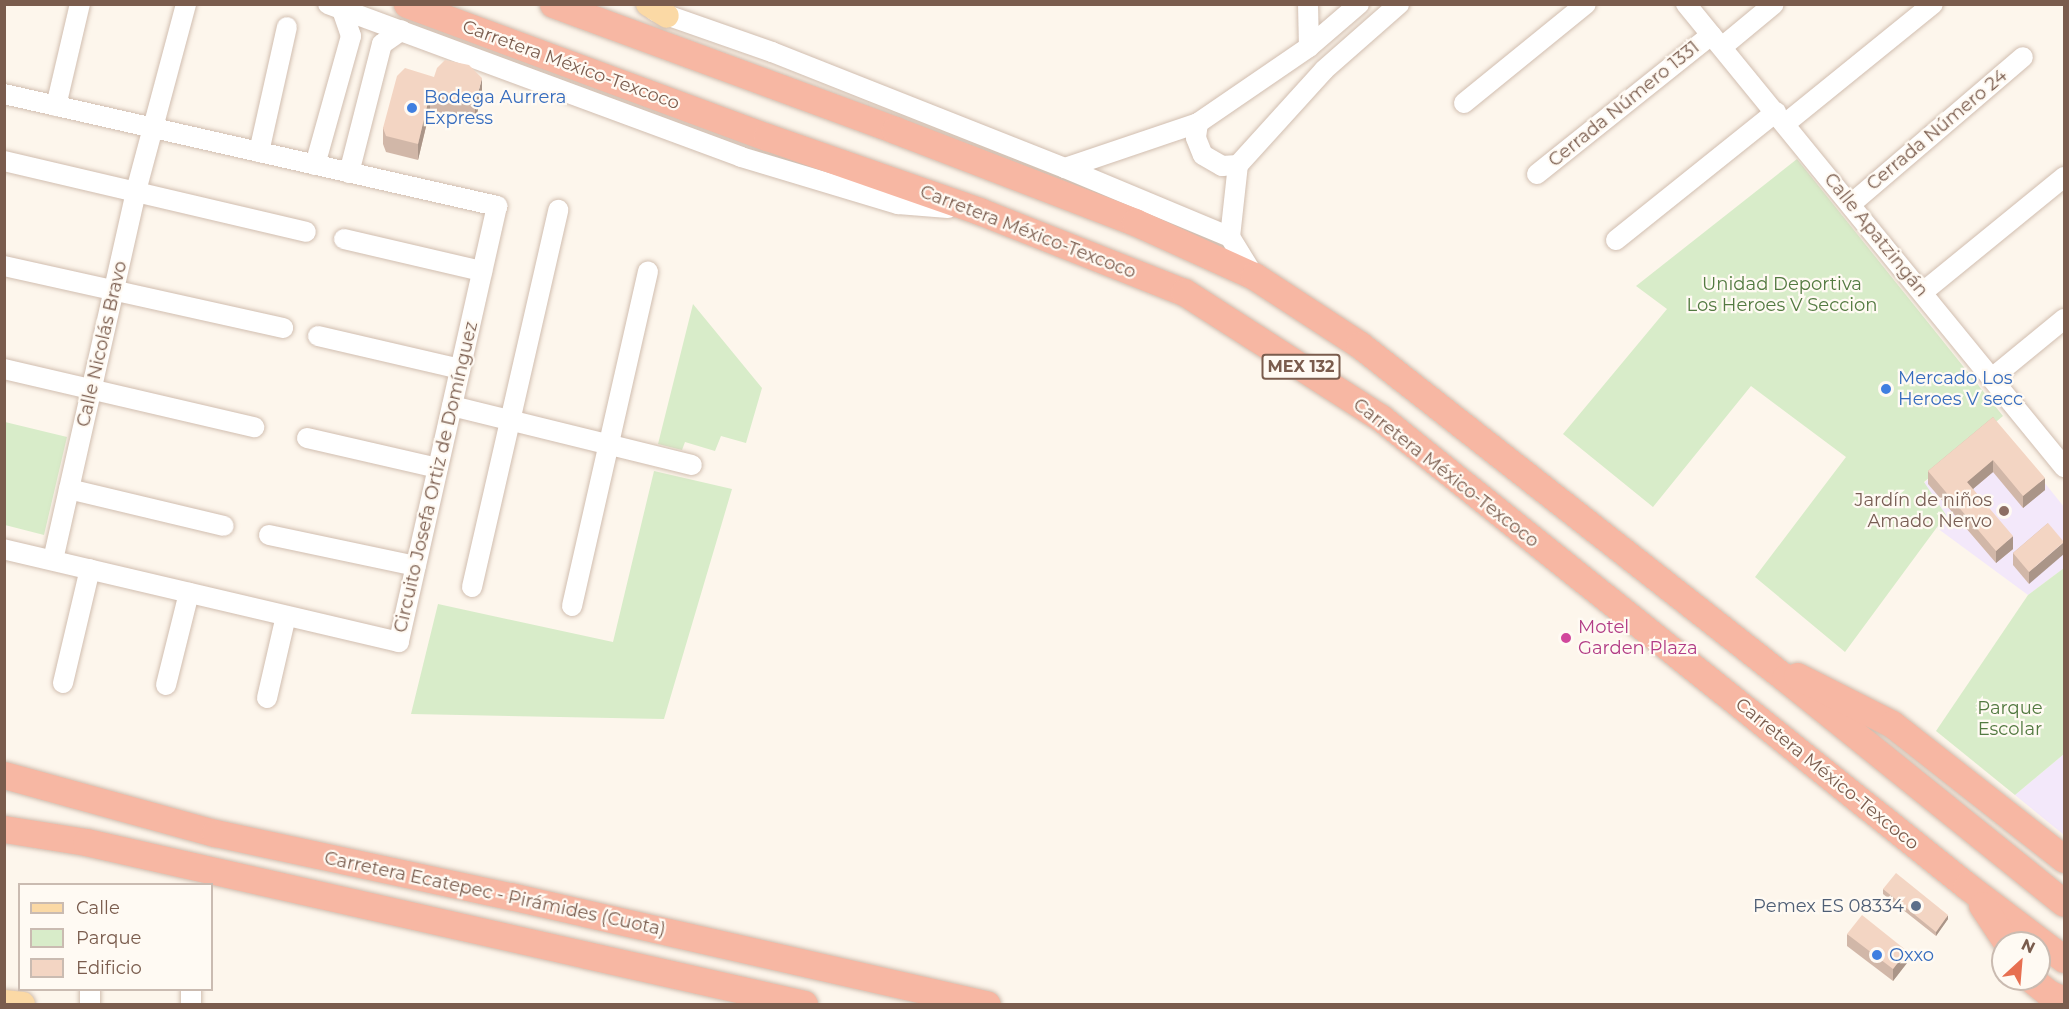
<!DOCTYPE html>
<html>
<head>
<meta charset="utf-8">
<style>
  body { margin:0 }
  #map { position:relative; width:2069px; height:1009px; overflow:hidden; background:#fdf6ec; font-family:Montserrat,sans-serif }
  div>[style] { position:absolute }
  .education>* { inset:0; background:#f3e8fa }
  .green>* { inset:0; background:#d8ecc9 }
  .roads { filter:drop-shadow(0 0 2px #d1beb0) drop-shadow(0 0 2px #d1beb0) }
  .minor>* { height:20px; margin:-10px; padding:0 10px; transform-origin:10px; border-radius:10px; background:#fff }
  .major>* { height:24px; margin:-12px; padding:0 12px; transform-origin:12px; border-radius:12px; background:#fbd9a5 }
  .highway>* { height:27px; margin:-13.5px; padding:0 13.5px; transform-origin:13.5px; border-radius:13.5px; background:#f7b7a3 }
  .wall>* { inset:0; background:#d1b7a8 }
  .shaded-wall>* { inset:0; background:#aa9588 }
  .building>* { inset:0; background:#f3d5c3 }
  .dots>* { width:16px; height:16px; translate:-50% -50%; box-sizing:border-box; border:3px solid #fffaf3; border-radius:50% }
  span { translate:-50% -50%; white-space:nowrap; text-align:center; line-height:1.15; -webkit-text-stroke:4.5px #fffaf3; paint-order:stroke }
  .shield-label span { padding:2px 4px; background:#fffaf3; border:2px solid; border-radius:4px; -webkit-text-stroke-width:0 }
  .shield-label { font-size:16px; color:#7a5c4d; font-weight:700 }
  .street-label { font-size:18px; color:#7a5c4d }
  .shop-label { font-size:18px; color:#366cbe }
  .left { translate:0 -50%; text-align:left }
  .park-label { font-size:18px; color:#537a41 }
  .education-label { font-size:18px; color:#785e54 }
  .right { translate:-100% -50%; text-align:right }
  .hotel-label { font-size:18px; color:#b23c85 }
  .service-label { font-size:18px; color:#4e5e75 }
  .frame { position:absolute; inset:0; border:6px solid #7a5c4d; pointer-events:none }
  .legend { position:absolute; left:18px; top:883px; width:195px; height:108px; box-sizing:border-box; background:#fffaf3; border:2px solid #cabbb1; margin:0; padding:8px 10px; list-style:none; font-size:18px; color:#7a5c4d }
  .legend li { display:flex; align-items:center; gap:12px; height:30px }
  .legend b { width:30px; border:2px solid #cabbb1 }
  .north { position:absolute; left:1991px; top:931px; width:60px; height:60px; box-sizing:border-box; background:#fffaf3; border:2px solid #cabbb1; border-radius:50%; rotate:26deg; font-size:16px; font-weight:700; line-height:24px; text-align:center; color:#7a5c4d }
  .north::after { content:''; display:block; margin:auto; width:21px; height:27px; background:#e76f51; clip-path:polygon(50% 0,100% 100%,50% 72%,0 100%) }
</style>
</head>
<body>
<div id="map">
  <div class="education">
    <div style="clip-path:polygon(1996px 422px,2064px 507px,2064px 568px,2028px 595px,1937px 528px,1946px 515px,1924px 483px)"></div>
    <div style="clip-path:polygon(2064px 754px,2064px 835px,2015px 795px)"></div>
  </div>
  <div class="green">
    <div style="clip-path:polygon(1797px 159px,2003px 416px,1924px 482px,1946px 515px,1845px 652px,1755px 577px,1846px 457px,1751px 386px,1653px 507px,1563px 434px,1667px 309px,1636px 286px)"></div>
    <div style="clip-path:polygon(693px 304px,762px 388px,746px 443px,721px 436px,715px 451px,685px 442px,682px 450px,658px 444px)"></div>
    <div style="clip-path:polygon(5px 422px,67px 437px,44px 535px,5px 525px)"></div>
    <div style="clip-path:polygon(654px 471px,732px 489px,664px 719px,411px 714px,438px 604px,613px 642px)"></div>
    <div style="clip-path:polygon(2064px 568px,2064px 754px,2015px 795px,1936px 731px,2028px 595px)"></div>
  </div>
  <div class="roads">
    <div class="minor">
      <div style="left:328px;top:4px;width:440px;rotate:20.3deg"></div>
      <div style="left:741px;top:157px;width:164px;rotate:16.7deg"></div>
      <div style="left:898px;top:204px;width:50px;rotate:4.6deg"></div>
      <div style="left:1308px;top:4px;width:43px;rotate:88.7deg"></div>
      <div style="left:1686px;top:4px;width:598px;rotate:50.77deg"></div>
      <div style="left:655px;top:11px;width:124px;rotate:19.3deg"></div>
      <div style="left:772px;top:52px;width:315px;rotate:21.6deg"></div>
      <div style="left:1065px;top:168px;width:179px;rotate:22.7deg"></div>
      <div style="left:1230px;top:237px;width:46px;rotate:58.4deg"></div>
      <div style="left:1722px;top:47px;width:67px;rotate:-39.6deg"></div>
      <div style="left:4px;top:94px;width:506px;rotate:12.8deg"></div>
      <div style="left:497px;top:206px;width:447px;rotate:102.7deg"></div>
      <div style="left:399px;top:642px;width:406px;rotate:-166.8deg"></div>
      <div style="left:1464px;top:103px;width:157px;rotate:-39.1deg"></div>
      <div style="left:56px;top:106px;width:105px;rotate:-76.8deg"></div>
      <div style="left:1198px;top:123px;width:15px;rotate:98deg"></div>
      <div style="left:1196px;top:138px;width:18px;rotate:68deg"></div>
      <div style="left:1203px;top:155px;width:22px;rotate:30deg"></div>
      <div style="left:1222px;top:166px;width:16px;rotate:-4deg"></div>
      <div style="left:1786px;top:123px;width:189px;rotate:-39deg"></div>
      <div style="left:259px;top:152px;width:128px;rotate:-77.4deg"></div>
      <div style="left:4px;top:161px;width:310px;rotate:13.2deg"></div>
      <div style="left:315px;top:165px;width:134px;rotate:-74.4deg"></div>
      <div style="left:351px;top:36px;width:28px;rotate:-109deg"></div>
      <div style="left:1065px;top:168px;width:140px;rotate:-18.7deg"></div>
      <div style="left:1198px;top:123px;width:135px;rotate:-34.4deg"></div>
      <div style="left:1309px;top:47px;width:66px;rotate:-40.7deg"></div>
      <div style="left:349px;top:173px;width:133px;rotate:-75.7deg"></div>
      <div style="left:382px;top:44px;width:24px;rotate:-35deg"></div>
      <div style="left:1537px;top:174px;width:223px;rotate:-38.6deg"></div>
      <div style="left:1851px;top:204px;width:226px;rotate:-40.5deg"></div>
      <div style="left:1230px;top:237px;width:72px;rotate:-83.7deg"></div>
      <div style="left:1238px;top:165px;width:128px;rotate:-47.8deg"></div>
      <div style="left:1324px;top:70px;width:100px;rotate:-41.3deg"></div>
      <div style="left:344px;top:239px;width:142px;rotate:13.1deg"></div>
      <div style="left:1616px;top:240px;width:205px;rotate:-38.7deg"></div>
      <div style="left:4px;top:266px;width:286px;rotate:12.5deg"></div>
      <div style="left:1923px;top:292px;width:182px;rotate:-39.2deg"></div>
      <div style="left:318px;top:336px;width:146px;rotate:13.1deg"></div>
      <div style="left:4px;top:369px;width:257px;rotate:13.1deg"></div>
      <div style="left:1992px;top:378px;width:93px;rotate:-39.3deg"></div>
      <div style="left:452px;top:406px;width:247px;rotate:13.8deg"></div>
      <div style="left:307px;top:438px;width:134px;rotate:12.9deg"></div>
      <div style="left:69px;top:489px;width:159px;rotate:13.4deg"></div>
      <div style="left:269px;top:535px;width:150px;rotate:11.9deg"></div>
      <div style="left:53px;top:560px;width:378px;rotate:-77.3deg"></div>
      <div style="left:136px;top:191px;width:194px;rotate:-75deg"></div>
      <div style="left:472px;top:587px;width:387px;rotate:-77.1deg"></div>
      <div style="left:572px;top:606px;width:343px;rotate:-77.2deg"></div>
      <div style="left:63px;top:683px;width:117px;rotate:-76.7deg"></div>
      <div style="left:166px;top:685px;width:95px;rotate:-76deg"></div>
      <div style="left:267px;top:698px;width:84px;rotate:-77deg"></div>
      <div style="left:90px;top:1004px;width:14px;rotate:-90deg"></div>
      <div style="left:191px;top:1004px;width:14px;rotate:-90deg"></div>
    </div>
    <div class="major">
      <div style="left:648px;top:4px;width:22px;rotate:32deg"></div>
      <div style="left:4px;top:1002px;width:19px;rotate:6deg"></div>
    </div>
    <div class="highway">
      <div style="left:407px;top:4px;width:384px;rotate:20.3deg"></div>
      <div style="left:767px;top:137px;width:225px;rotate:19.2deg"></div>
      <div style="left:979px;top:211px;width:220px;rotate:21.6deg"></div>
      <div style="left:1184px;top:292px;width:234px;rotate:32.6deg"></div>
      <div style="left:1381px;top:418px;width:750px;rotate:38.61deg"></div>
      <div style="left:1967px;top:886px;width:121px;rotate:37deg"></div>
      <div style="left:553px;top:4px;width:364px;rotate:20.2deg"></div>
      <div style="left:895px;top:130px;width:257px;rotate:21deg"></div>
      <div style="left:1135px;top:222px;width:131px;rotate:24.4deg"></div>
      <div style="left:1254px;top:276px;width:126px;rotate:33.1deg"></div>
      <div style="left:1360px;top:345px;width:540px;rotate:38.08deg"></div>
      <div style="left:1785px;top:678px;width:358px;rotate:38.9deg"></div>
      <div style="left:1797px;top:676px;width:106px;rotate:26.8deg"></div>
      <div style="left:1892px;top:724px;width:219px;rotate:38.1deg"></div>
      <div style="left:4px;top:775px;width:219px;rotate:15.4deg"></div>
      <div style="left:215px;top:833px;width:302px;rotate:12.1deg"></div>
      <div style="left:510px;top:896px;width:489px;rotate:12.8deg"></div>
      <div style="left:4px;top:829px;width:83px;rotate:9deg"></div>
      <div style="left:86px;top:842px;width:736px;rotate:12.71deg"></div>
      <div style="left:1982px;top:905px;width:45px;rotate:56.7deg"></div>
      <div style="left:2031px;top:979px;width:22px;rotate:39deg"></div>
      <div style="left:2048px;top:993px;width:17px;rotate:24deg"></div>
    </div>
  </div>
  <div class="wall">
    <div style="clip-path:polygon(434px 77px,482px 94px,475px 121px,430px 110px,418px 160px,386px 152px,383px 144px,383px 128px)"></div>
    <div style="clip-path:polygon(1993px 417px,2045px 490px,2023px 508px,1993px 472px,1973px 489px,2013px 549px,1996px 563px,1928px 484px,1928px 471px)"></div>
    <div style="clip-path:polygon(2048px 523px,2029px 584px,2013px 565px,2013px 553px)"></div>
    <div style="clip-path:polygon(1883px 889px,1948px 919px,1936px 936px,1883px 894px)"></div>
    <div style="clip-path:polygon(1847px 934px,1907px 963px,1893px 981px,1847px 946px)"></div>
  </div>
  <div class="shaded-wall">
    <div style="clip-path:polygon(482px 78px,482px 94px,475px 121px,475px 105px)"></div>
    <div style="clip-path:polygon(430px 94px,430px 110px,418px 160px,418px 144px)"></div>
    <div style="clip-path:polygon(1993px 460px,1993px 472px,1967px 494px,1967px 482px)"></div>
    <div style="clip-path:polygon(2045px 478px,2045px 490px,2023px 508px,2023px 496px)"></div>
    <div style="clip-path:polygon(2013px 536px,2013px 549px,1996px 563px,1996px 551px)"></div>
    <div style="clip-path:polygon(2064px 542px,2064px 554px,2029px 584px,2029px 572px)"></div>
    <div style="clip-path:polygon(1948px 915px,1948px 919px,1936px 936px,1936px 932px)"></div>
    <div style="clip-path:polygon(1907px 951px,1907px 963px,1893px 981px,1893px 969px)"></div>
  </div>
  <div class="building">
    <div style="clip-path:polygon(445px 60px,469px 65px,482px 78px,475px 105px,430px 94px,418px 144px,386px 136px,383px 128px,397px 76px,405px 68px,434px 77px,437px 68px)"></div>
    <div style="clip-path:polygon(1993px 417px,2045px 478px,2023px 496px,1993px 460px,1967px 482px,2013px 536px,1996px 551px,1928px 471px)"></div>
    <div style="clip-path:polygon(2048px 523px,2064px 542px,2029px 572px,2013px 553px)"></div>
    <div style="clip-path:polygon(1896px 873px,1948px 915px,1936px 932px,1883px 889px)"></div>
    <div style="clip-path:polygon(1862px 915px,1907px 951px,1893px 969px,1847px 934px)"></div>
  </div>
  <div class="dots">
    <div style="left:412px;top:108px;background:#3f7fe0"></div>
    <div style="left:1886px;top:389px;background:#3f7fe0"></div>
    <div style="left:2004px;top:511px;background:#8d6e63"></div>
    <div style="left:1566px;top:638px;background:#d1479c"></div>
    <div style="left:1916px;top:906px;background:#5c6f8a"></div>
    <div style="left:1877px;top:955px;background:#3f7fe0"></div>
  </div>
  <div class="shield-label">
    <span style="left:1301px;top:367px">MEX 132</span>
  </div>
  <div class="street-label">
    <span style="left:571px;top:65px;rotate:20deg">Carretera México-Texcoco</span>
    <span style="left:1624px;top:104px;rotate:-39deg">Cerrada Número 1331</span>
    <span style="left:1937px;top:130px;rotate:-40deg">Cerrada Número 24</span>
    <span style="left:1028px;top:232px;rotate:21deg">Carretera México-Texcoco</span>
    <span style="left:1876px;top:235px;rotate:51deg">Calle Apatzingán</span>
    <span style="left:102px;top:344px;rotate:-77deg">Calle Nicolás Bravo</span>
    <span style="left:1446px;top:473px;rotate:38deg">Carretera México-Texcoco</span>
    <span style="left:436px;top:477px;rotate:-77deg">Circuito Josefa Ortiz de Domínguez</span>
    <span style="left:1827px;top:774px;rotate:39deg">Carretera México-Texcoco</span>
    <span style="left:495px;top:894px;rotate:12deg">Carretera Ecatepec - Pirámides (Cuota)</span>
  </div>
  <div class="shop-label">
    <span class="left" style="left:424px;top:108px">Bodega Aurrera<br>Express</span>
    <span class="left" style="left:1898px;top:389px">Mercado Los<br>Heroes V secc</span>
    <span class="left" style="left:1889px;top:955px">Oxxo</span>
  </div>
  <div class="park-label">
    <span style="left:1782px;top:295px">Unidad Deportiva<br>Los Heroes V Seccion</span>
    <span style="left:2010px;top:719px">Parque<br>Escolar</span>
  </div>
  <div class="education-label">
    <span class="right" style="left:1992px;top:511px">Jardín de niños<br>Amado Nervo</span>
  </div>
  <div class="hotel-label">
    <span class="left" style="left:1578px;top:638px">Motel<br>Garden Plaza</span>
  </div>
  <div class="service-label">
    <span class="right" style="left:1904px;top:906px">Pemex ES 08334</span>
  </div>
  <div class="frame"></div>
  <ul class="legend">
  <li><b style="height:8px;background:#fbd9a5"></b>Calle</li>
  <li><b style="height:16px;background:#d8ecc9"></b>Parque</li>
  <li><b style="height:16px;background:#f3d5c3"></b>Edificio</li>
  </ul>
  <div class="north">N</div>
</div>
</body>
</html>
